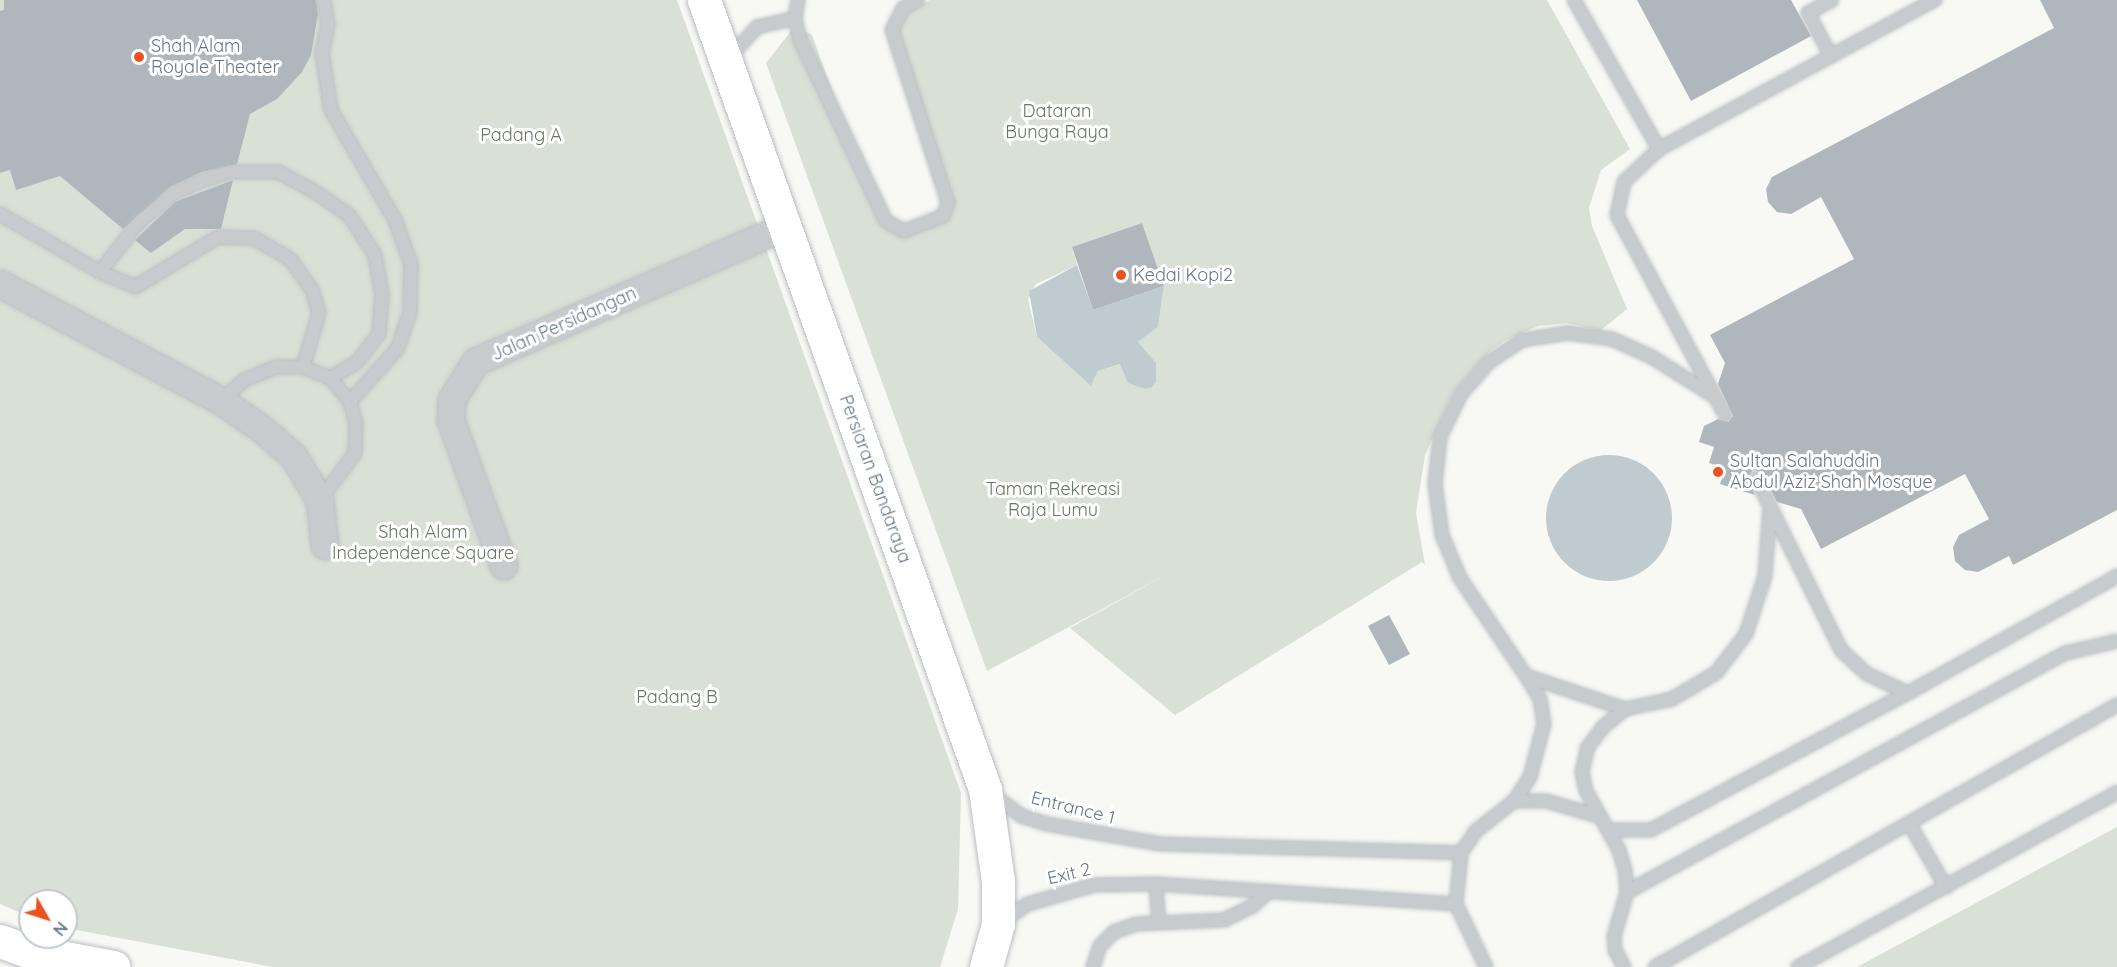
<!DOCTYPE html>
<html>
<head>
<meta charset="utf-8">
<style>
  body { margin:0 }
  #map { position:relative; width:2117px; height:967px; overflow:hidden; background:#f8f8f4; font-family:Quicksand,sans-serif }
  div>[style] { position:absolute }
  .green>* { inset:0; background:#d9e0d5 }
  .water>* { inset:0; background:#c0cbd0 }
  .round { border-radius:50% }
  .building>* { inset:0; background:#afb7bd }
  .roads { filter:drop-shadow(0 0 2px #b9bec3) drop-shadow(0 0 2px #b9bec3) }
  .lane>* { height:12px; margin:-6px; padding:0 6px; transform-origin:6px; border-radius:6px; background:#c7cbce }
  .street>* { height:26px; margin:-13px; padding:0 13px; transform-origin:13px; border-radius:13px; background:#c7cbce }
  .secondary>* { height:33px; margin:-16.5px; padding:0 16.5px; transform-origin:16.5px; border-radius:16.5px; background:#fff }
  .primary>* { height:33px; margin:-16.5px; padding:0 16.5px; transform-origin:16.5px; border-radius:16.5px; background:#fff }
  .dots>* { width:16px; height:16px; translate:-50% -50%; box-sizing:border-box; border:3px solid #fff; border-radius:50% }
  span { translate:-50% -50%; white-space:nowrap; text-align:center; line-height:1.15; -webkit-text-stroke:6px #fff; paint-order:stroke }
  .poi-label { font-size:18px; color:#657787 }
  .left { translate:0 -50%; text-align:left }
  .park-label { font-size:18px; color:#657960 }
  .street-label { font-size:18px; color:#657787 }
  .north { position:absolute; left:18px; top:889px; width:60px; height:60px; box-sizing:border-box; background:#fff; border:2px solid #c1c9cf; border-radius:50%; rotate:129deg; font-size:16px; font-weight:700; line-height:24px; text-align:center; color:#657787 }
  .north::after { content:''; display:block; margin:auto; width:21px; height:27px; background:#ee511e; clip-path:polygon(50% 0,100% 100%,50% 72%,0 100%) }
</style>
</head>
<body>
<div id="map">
  <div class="green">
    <div style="clip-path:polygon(0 0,677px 0,961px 793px,958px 909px,940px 967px,273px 967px,66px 928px,66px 901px,30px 901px,30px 917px,0 904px)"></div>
    <div style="clip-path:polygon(evenodd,930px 0,1547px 0,1630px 149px,1601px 170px,1589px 208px,1592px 226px,1627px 309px,1600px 331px,1567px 323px,1538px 326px,1504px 341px,1486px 355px,1454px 391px,1425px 455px,1416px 513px,1425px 565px,1422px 562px,1175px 715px,1070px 628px,1171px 572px,987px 671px,766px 63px,795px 26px,812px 35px,879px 220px,903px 236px,946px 219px,898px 30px,908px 12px,930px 0,1142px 223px,1164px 286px,1158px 327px,1138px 342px,1121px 364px,1098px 371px,1091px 386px,1037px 337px,1028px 300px,1036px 284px,1077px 265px,1072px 247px,1142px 223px)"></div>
    <div style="clip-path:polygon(2117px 827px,2117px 967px,1857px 967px)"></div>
  </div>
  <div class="water">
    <div style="clip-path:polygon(1077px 265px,1093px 310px,1164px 286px,1158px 327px,1138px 342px,1156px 363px,1156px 382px,1152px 387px,1145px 389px,1128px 383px,1120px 364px,1098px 371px,1091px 386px,1037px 337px,1029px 291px)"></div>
    <div class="round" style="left:1546px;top:455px;width:126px;height:126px"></div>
  </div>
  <div class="building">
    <div style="clip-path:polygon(4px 0,316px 0,318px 14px,311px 55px,302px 72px,277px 99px,250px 114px,237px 164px,202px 172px,170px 187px,123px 229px,60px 176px,16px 190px,10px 170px,0 173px,0 11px,4px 10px)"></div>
    <div style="clip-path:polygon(1637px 0,1791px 0,1811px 36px,1691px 101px)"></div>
    <div style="clip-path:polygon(2040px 0,2117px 0,2117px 510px,2013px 565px,2009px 556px,1978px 572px,1965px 570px,1955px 561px,1953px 547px,1959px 535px,1989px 519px,1965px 474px,1821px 549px,1801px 509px,1777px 502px,1761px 472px,1753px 470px,1748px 477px,1755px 495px,1720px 484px,1725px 468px,1709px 463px,1714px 447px,1699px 442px,1704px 426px,1718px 419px,1728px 422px,1733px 416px,1718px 384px,1725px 363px,1710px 335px,1854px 259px,1821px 197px,1791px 214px,1777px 212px,1768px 202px,1766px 189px,1772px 177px,2054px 28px)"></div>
    <div style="clip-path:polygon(233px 180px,221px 229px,185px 229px,151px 253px,135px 240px,175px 202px)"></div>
    <div style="clip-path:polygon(1142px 223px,1164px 286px,1093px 310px,1072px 247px)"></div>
    <div style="clip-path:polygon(1389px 615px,1410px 654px,1389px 665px,1368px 626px)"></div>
  </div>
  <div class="roads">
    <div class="lane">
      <div style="left:324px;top:0;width:25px;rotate:81deg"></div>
      <div style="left:328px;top:25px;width:29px;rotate:102deg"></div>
      <div style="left:322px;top:53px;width:58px;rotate:81deg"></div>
      <div style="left:331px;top:110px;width:127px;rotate:59.8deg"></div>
      <div style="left:395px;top:220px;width:47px;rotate:70deg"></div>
      <div style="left:411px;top:264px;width:48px;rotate:91.2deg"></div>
      <div style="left:410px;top:312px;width:39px;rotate:109deg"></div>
      <div style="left:397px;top:349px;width:71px;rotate:131.6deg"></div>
      <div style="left:798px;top:0;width:18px;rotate:99deg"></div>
      <div style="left:795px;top:18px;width:23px;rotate:77deg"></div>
      <div style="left:800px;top:40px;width:200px;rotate:64.6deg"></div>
      <div style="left:886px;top:221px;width:21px;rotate:29deg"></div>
      <div style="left:904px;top:231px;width:42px;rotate:-21deg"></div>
      <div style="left:943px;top:216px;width:14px;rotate:-69deg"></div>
      <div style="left:948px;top:203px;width:182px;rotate:-107.9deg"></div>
      <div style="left:892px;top:30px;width:25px;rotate:-63deg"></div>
      <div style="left:903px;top:8px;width:17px;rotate:-28deg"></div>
      <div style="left:1574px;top:0;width:172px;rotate:60.3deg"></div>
      <div style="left:1831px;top:56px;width:49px;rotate:-118.1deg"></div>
      <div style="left:1808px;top:13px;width:27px;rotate:-28deg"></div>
      <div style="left:727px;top:60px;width:45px;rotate:-47.7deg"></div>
      <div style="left:757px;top:27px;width:39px;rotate:-13deg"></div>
      <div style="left:235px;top:172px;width:43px"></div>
      <div style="left:278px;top:172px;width:38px;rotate:28deg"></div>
      <div style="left:312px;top:190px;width:45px;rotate:34deg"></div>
      <div style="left:349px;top:215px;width:48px;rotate:57deg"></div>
      <div style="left:375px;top:255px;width:39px;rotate:80deg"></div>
      <div style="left:382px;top:293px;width:41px;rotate:94.2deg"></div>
      <div style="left:379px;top:334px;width:37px;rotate:128deg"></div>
      <div style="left:356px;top:363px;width:30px;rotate:150deg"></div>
      <div style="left:205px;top:180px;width:25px;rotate:-18deg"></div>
      <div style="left:173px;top:194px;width:29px;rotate:-25deg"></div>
      <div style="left:0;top:214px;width:116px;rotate:30.1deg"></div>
      <div style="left:100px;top:272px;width:38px;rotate:23deg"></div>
      <div style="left:135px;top:287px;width:97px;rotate:-31.1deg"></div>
      <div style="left:218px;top:237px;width:36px;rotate:2deg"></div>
      <div style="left:254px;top:238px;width:43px;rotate:30.7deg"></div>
      <div style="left:291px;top:260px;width:37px;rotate:55deg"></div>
      <div style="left:312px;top:290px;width:24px;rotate:73deg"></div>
      <div style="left:319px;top:313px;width:56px;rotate:106.5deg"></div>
      <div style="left:148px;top:215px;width:26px;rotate:-40deg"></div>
      <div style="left:132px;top:230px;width:17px;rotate:-45deg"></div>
      <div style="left:100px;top:272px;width:47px;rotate:-51.9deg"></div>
      <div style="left:1715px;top:397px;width:75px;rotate:-147.6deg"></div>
      <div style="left:1652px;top:357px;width:44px;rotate:-155.8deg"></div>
      <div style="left:1612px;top:339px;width:44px;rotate:-172.2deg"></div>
      <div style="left:1568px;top:333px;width:47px;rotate:171.3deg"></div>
      <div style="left:1522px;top:340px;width:40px;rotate:146deg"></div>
      <div style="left:1489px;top:362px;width:43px;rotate:131.2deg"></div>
      <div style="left:1461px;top:394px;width:48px;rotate:116deg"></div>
      <div style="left:1440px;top:437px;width:47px;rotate:96.1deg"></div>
      <div style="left:1435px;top:484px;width:51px;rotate:82.2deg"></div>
      <div style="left:1442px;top:535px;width:47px;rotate:67.3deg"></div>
      <div style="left:1460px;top:578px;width:118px;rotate:56deg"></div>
      <div style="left:1526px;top:676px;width:104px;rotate:18.4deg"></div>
      <div style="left:1625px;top:709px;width:48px;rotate:-12deg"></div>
      <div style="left:1672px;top:699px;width:51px;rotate:-30.6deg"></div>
      <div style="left:1716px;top:673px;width:49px;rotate:-52.4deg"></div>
      <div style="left:1746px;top:634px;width:61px;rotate:-71.9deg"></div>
      <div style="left:1765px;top:576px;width:68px;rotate:-85.8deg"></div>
      <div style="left:221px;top:401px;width:31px;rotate:-42deg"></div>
      <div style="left:244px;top:380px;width:35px;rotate:-22deg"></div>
      <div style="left:276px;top:367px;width:27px"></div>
      <div style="left:303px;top:367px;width:29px;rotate:22deg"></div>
      <div style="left:330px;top:378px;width:31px;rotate:50deg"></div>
      <div style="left:350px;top:402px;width:22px;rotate:74deg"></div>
      <div style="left:356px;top:423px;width:30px;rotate:92deg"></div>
      <div style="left:355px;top:453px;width:59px;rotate:126.7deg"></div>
      <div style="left:1725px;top:415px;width:227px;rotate:-118.4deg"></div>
      <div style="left:1617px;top:215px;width:34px;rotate:-78deg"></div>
      <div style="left:1624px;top:182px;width:48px;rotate:-43.3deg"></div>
      <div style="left:1659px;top:149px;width:314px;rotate:-28.4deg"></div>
      <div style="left:1756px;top:478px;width:192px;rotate:63.7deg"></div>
      <div style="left:1841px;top:650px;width:35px;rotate:43deg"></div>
      <div style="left:1867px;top:674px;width:45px;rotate:24.9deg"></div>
      <div style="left:991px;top:793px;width:38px;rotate:37deg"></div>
      <div style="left:1021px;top:816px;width:27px;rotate:17deg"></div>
      <div style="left:1047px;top:824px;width:115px;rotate:10deg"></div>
      <div style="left:1160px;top:844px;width:301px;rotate:1.7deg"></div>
      <div style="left:1514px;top:801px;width:32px"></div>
      <div style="left:1546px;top:801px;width:54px;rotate:16.1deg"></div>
      <div style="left:1910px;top:825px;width:72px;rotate:59.9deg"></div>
      <div style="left:1608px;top:830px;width:43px"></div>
      <div style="left:1651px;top:830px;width:291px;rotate:-28.1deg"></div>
      <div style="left:1908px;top:693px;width:240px;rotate:-29.2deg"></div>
      <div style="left:1156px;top:884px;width:39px;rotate:86deg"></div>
      <div style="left:1627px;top:892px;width:500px;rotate:-28.6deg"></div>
      <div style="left:2066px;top:653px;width:52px;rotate:-13.2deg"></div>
      <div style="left:1002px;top:922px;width:32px;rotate:-35deg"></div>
      <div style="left:1028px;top:904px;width:69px;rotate:-16.1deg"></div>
      <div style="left:1094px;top:885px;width:62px;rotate:-0.9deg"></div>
      <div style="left:1156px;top:884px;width:301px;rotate:3.8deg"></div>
      <div style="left:1093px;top:967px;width:22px;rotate:-72deg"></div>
      <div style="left:1100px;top:946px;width:20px;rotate:-45deg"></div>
      <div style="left:1114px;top:932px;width:23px;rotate:-20deg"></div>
      <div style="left:1136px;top:924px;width:88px;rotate:-2.6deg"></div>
      <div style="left:1224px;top:920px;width:32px;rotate:-26deg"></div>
      <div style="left:1253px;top:906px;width:21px;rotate:-43deg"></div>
      <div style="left:1486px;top:967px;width:70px;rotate:-115.5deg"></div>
      <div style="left:1456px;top:904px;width:51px;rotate:-84.4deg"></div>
      <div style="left:1461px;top:853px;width:27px;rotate:-56deg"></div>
      <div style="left:1476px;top:831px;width:48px;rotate:-38.3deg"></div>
      <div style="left:1514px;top:801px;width:29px;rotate:-56deg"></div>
      <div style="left:1530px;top:777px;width:55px;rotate:-75.2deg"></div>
      <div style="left:1544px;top:724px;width:25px;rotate:-99deg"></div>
      <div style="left:1540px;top:699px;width:27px;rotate:-121deg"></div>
      <div style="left:1624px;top:967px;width:19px;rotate:-118deg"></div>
      <div style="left:1615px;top:950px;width:14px;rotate:-94deg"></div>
      <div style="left:1614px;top:936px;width:46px;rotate:-73.5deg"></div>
      <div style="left:1627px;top:892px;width:22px;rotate:-95deg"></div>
      <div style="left:1625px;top:870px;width:21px;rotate:-107deg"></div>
      <div style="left:1619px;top:850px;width:68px;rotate:-119.2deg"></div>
      <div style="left:1586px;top:791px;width:19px;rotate:-102deg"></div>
      <div style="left:1582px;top:772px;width:26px;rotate:-77deg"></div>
      <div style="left:1588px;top:747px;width:25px;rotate:-53deg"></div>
      <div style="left:1603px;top:727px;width:28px;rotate:-39deg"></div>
      <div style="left:1655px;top:967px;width:531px;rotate:-29.56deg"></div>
      <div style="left:1798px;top:967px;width:364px;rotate:-28.7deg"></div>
    </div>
    <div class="street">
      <div style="left:0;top:284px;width:250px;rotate:27.9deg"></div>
      <div style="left:221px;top:401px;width:50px;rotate:34.3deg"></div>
      <div style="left:262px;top:429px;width:43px;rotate:41.2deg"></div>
      <div style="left:294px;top:457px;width:50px;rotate:58.8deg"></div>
      <div style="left:320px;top:500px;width:46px;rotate:83.8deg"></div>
      <div style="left:504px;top:566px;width:155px;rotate:-110deg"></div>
      <div style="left:451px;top:420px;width:20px;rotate:-87deg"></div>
      <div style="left:452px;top:400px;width:45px;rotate:-57.7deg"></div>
      <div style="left:476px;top:362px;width:339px;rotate:-23.6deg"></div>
    </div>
    <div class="secondary">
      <div style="left:704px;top:0;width:838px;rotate:70.4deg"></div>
      <div style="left:985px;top:789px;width:93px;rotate:82deg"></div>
      <div style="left:998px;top:881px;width:43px;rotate:90deg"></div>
      <div style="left:998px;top:924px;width:45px;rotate:105.6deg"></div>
    </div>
    <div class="primary">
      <div style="left:0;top:941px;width:30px;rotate:20deg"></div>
      <div style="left:28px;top:951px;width:87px;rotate:10.5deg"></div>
    </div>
  </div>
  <div class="dots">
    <div style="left:139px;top:57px;background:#ee511e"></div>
    <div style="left:1121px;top:275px;background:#ee511e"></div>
    <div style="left:1718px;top:472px;background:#ee511e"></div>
  </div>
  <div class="poi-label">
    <span class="left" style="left:151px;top:57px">Shah Alam<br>Royale Theater</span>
    <span class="left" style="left:1133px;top:275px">Kedai Kopi2</span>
    <span class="left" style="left:1730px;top:472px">Sultan Salahuddin<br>Abdul Aziz Shah Mosque</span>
  </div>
  <div class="park-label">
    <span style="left:1057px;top:122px">Dataran<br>Bunga Raya</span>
    <span style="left:521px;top:135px">Padang A</span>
    <span style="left:1053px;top:500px">Taman Rekreasi<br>Raja Lumu</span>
    <span style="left:423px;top:543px">Shah Alam<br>Independence Square</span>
    <span style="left:677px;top:697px">Padang B</span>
  </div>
  <div class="street-label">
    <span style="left:564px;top:324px;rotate:-24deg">Jalan Persidangan</span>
    <span style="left:875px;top:479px;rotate:70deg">Persiaran Bandaraya</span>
    <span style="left:1073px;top:808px;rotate:14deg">Entrance 1</span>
    <span style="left:1069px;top:874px;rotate:-13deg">Exit 2</span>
  </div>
  <div class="north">N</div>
</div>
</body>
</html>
